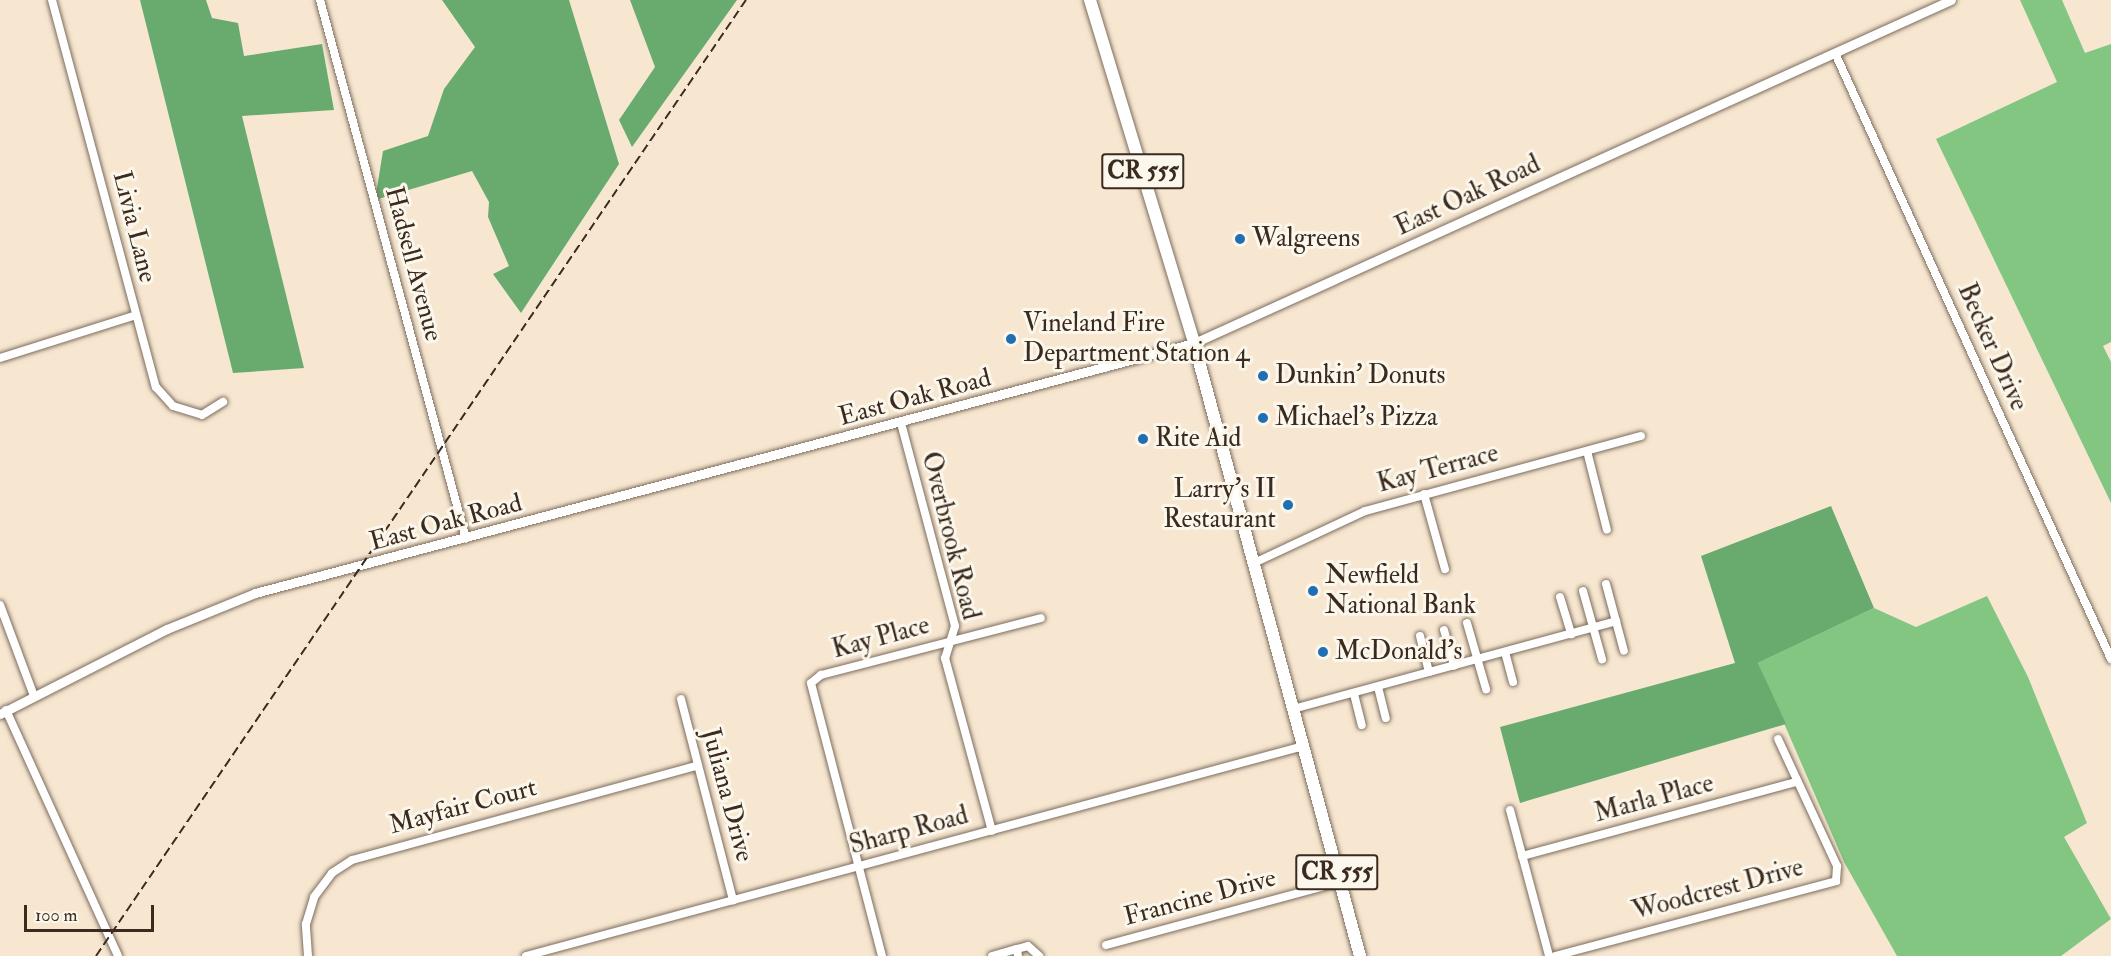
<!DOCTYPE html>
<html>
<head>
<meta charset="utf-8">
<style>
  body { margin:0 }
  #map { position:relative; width:2111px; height:956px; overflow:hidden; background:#f7e7d1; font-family:"IM FELL Double Pica",serif }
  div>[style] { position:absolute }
  .green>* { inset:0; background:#82c681 }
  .forest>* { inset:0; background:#69ab6f }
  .roads { filter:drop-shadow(0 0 2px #7d6c5d) drop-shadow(0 0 2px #7d6c5d) }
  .minor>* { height:8px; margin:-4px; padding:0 4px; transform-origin:4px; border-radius:4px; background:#fff }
  .tertiary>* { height:9px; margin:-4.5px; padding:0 4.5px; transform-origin:4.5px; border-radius:4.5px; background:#fff }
  .primary>* { height:12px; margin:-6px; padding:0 6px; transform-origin:6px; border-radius:6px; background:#fff }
  .rail>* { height:2px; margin-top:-1px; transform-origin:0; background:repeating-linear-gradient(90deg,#3b2a1e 0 9px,transparent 0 13.5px) }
  .dots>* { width:16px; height:16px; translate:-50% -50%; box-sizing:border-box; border:3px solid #fbf7ec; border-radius:50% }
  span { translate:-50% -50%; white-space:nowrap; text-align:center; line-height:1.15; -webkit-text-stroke:6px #fbf7ec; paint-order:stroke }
  .shield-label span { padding:2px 4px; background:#fbf7ec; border:2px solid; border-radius:4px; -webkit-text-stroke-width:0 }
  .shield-label { font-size:24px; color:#3b2a1e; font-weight:700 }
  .street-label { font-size:26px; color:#3b2a1e }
  .poi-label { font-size:26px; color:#3b2a1e }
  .left { translate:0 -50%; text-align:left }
  .right { translate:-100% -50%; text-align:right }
  .scale { position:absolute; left:24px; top:905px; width:130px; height:27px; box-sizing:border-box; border:3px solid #3b2a1e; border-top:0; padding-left:8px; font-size:18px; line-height:21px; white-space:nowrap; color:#3b2a1e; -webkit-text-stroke:4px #fbf7ec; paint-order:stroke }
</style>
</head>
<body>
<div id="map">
  <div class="green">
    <div style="clip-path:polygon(2020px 0,2062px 0,2085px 53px,2111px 44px,2111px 342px,2103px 346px,2111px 362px,2111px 503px,1936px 139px,2057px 82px)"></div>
    <div style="clip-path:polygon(1987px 596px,2028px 677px,2087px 823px,2064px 837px,2111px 919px,2061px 956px,1897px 956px,1844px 862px,1758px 663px,1874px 608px,1916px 627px)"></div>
  </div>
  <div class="forest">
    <div style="clip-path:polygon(140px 0,206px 0,212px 18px,238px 23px,244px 56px,322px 44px,334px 110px,242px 116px,304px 368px,233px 373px)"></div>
    <div style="clip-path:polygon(442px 0,569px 0,619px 164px,521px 313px,493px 274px,509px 266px,488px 217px,489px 202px,472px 171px,375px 200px,383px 151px,428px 136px,444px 89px,475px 47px)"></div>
    <div style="clip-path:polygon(630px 0,737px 0,632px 147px,619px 120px,655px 67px)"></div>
    <div style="clip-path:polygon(1831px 506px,1874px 608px,1758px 663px,1786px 724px,1520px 803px,1500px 727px,1735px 663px,1701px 556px)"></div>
  </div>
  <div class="roads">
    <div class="minor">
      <div style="left:52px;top:0;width:401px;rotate:75deg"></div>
      <div style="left:156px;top:387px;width:25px;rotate:48deg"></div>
      <div style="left:173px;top:406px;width:30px;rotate:17deg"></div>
      <div style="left:202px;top:415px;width:25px;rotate:-32deg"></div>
      <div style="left:320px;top:0;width:558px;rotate:74.84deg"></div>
      <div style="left:1835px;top:53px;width:666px;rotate:65.51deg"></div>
      <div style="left:0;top:358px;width:139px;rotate:-17.5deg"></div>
      <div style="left:901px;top:423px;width:210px;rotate:75.1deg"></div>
      <div style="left:955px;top:626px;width:34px;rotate:107deg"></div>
      <div style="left:945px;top:658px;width:179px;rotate:74.8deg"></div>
      <div style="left:1587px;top:451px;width:81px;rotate:75.8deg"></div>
      <div style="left:1424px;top:494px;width:78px;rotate:74.4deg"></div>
      <div style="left:1254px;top:563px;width:123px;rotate:-25.1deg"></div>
      <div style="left:1365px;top:511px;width:286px;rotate:-15.2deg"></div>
      <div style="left:1606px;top:584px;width:69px;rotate:75deg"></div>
      <div style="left:1583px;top:591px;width:71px;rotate:74.4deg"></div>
      <div style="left:1560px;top:597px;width:39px;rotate:73deg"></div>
      <div style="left:0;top:605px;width:97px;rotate:69.5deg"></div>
      <div style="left:1467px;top:623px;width:69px;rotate:73.9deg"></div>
      <div style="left:1444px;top:630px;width:37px;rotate:74deg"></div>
      <div style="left:1420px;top:636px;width:37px;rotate:76deg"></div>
      <div style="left:1505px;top:652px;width:31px;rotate:75deg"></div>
      <div style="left:1378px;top:687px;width:32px;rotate:76deg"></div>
      <div style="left:1354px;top:694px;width:32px;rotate:76deg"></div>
      <div style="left:681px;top:699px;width:208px;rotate:75.5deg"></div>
      <div style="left:1293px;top:709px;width:335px;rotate:-15.2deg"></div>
      <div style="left:6px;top:710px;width:270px;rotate:65.5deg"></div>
      <div style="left:1510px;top:810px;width:151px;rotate:75deg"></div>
      <div style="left:1522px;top:856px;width:285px;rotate:-15.1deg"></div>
      <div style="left:1106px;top:945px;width:242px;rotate:-15.1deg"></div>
      <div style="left:308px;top:956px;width:32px;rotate:-94deg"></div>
      <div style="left:306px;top:924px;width:28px;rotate:-73deg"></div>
      <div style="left:314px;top:897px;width:30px;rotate:-53deg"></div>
      <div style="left:332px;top:873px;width:24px;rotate:-33deg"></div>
      <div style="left:352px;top:860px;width:357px;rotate:-15.3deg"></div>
      <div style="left:526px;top:956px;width:805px;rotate:-15.12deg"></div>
      <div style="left:882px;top:956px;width:282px;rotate:-104.6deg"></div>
      <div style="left:811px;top:683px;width:13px;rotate:-39deg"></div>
      <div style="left:821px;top:675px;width:227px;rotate:-14.5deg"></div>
      <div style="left:992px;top:956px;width:26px;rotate:-16deg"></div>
      <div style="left:1018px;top:956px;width:7px;rotate:-98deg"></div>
      <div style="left:1017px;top:949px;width:11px;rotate:-15deg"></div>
      <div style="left:1028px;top:946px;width:15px;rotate:42deg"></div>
      <div style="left:1555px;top:956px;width:291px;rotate:-14.9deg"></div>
      <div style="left:1836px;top:881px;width:15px;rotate:-86deg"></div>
      <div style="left:1837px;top:866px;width:140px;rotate:-114.9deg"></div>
    </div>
    <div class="tertiary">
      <div style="left:0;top:714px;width:187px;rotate:-27deg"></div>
      <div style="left:167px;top:629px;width:95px;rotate:-22.2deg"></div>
      <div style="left:255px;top:593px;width:972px;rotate:-14.91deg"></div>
      <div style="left:1194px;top:343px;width:831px;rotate:-24.38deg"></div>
    </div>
    <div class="primary">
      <div style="left:1090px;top:0;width:358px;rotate:73.1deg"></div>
      <div style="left:1194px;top:343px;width:635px;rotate:74.85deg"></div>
    </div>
  </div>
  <div class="rail">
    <div style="left:96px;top:956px;width:1156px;rotate:-55.79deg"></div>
  </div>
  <div class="dots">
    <div style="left:1240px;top:239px;background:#1f6fb2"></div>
    <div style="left:1011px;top:339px;background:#1f6fb2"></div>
    <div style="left:1263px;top:376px;background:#1f6fb2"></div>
    <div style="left:1263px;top:418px;background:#1f6fb2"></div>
    <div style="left:1143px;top:439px;background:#1f6fb2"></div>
    <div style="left:1288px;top:505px;background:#1f6fb2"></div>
    <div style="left:1313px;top:591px;background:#1f6fb2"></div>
    <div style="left:1323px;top:652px;background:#1f6fb2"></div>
  </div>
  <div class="shield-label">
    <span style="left:1143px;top:171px">CR 555</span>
    <span style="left:1337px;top:872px">CR 555</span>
  </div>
  <div class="street-label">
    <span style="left:1468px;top:196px;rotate:-25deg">East Oak Road</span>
    <span style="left:134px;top:227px;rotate:76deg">Livia Lane</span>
    <span style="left:413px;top:264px;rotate:75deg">Hadsell Avenue</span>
    <span style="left:1992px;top:347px;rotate:66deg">Becker Drive</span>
    <span style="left:915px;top:398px;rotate:-15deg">East Oak Road</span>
    <span style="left:1438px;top:469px;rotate:-15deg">Kay Terrace</span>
    <span style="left:446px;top:523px;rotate:-15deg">East Oak Road</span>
    <span style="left:950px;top:536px;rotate:76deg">Overbrook Road</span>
    <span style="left:881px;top:638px;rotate:-15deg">Kay Place</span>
    <span style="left:727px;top:795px;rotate:75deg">Juliana Drive</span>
    <span style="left:1654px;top:799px;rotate:-15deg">Marla Place</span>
    <span style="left:463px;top:807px;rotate:-15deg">Mayfair Court</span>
    <span style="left:909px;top:831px;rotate:-15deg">Sharp Road</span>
    <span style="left:1718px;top:890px;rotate:-15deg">Woodcrest Drive</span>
    <span style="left:1200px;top:898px;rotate:-15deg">Francine Drive</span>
  </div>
  <div class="poi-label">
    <span class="left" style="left:1252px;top:239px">Walgreens</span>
    <span class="left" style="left:1023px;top:339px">Vineland Fire<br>Department Station 4</span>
    <span class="left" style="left:1275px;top:376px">Dunkin' Donuts</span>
    <span class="left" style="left:1275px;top:418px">Michael’s Pizza</span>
    <span class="left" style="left:1155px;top:439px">Rite Aid</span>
    <span class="right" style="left:1276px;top:505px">Larry’s II<br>Restaurant</span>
    <span class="left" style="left:1325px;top:591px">Newfield<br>National Bank</span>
    <span class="left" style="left:1335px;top:652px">McDonald's</span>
  </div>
  <div class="scale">100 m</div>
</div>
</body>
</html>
